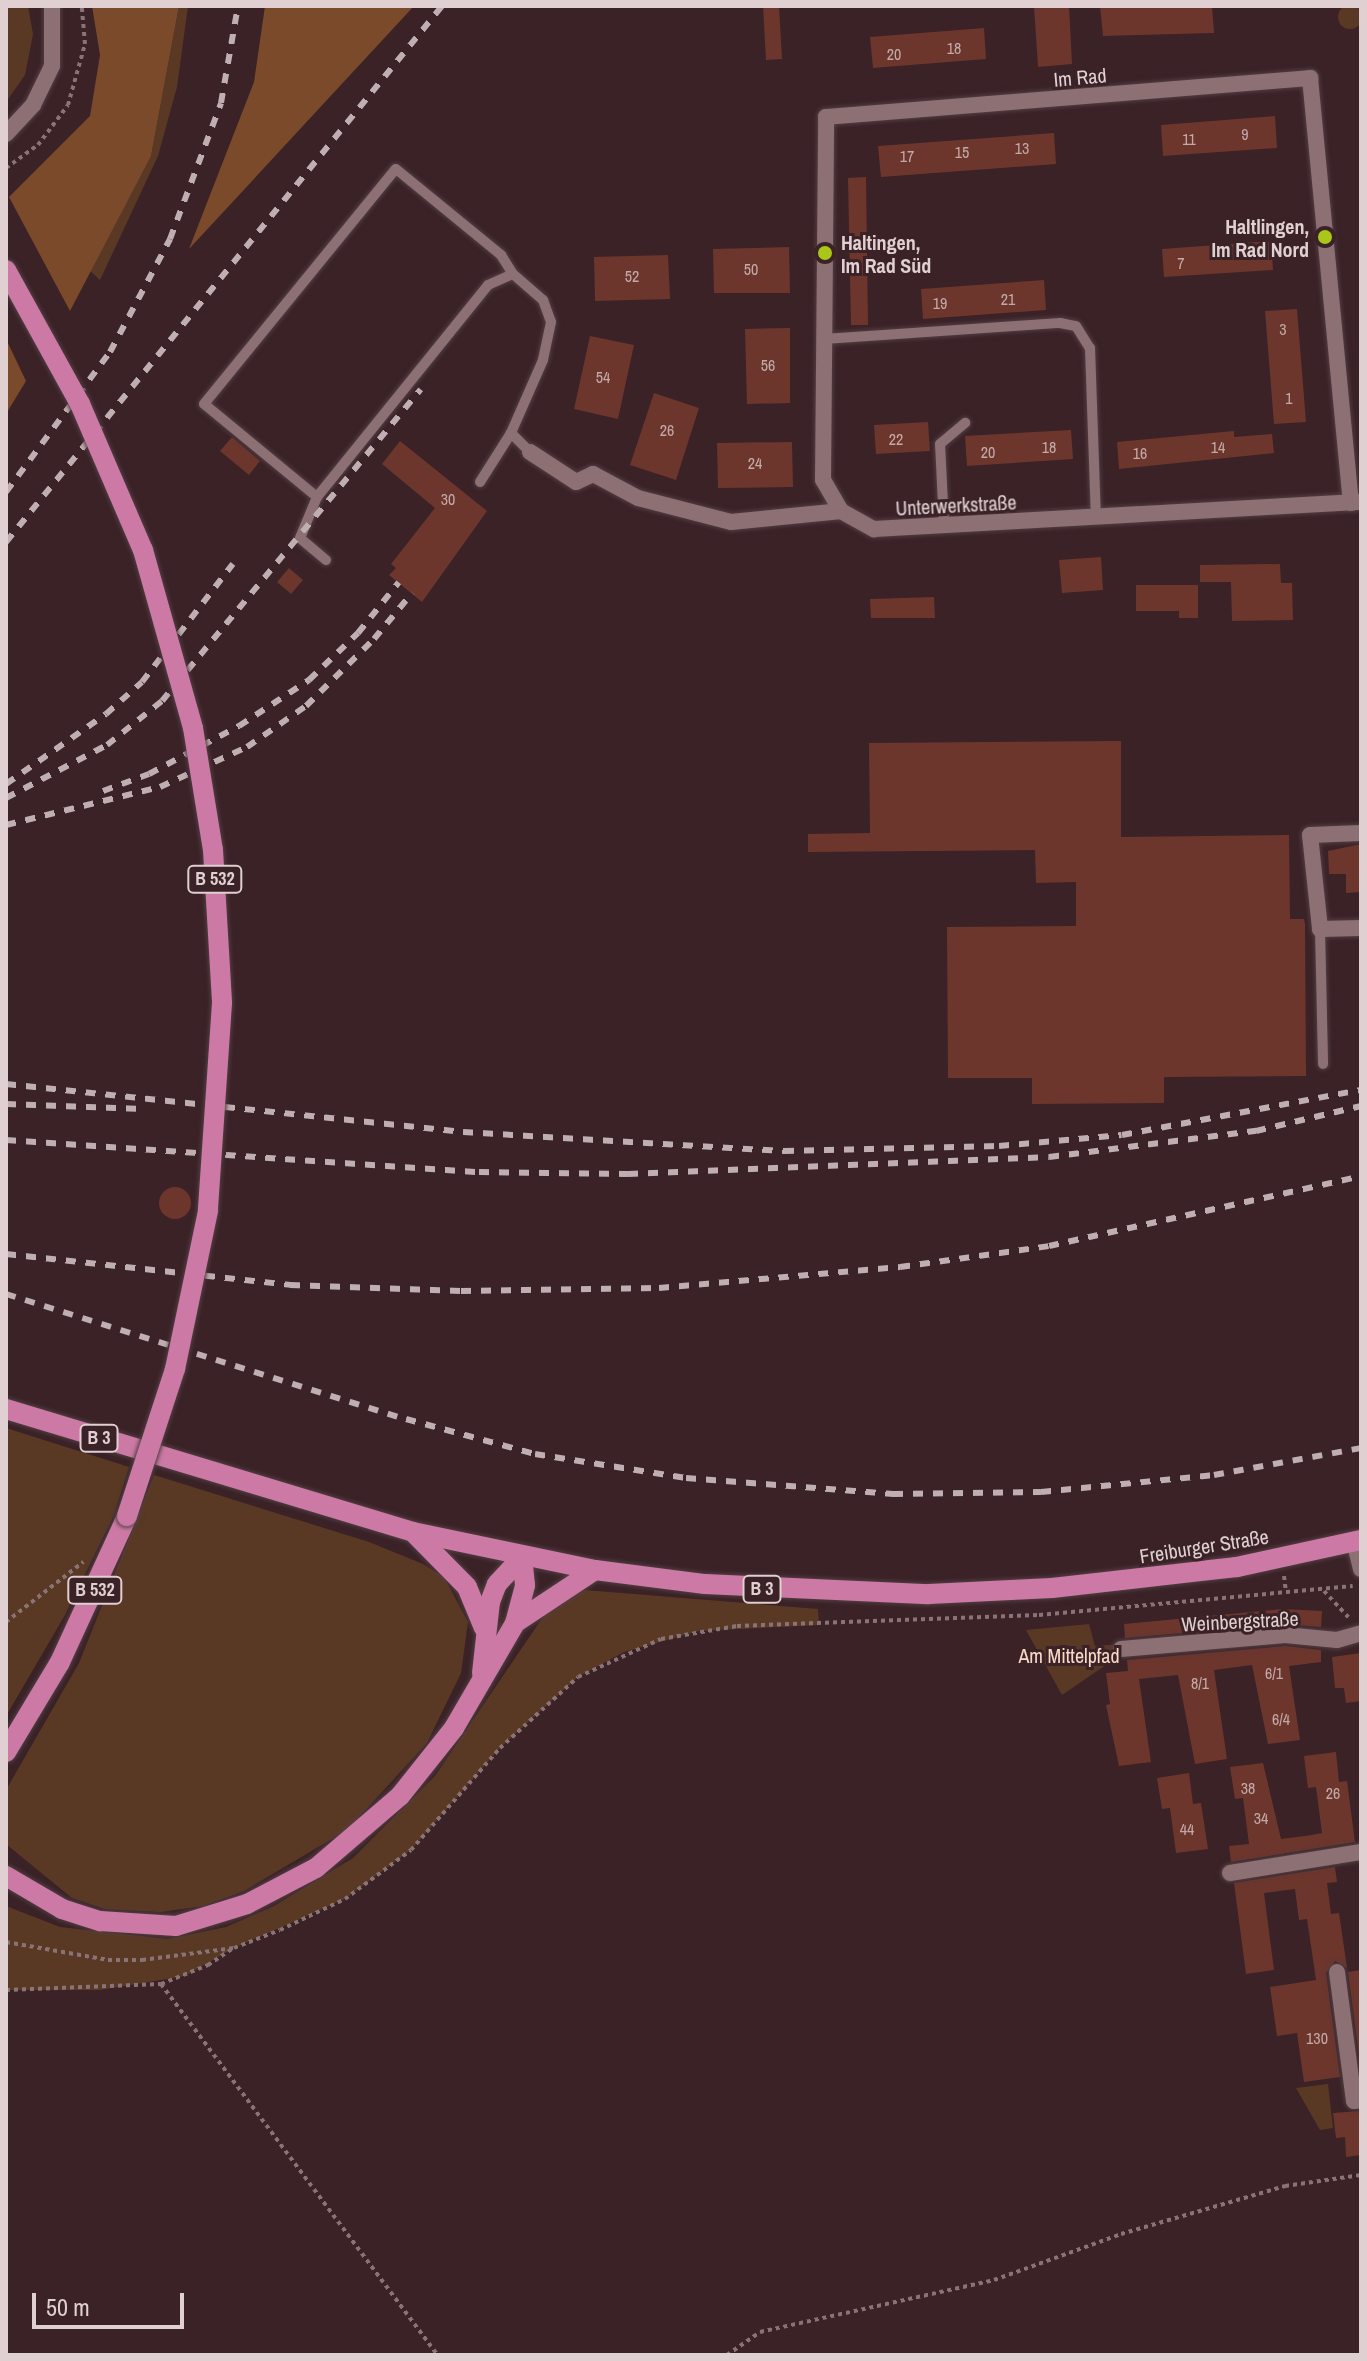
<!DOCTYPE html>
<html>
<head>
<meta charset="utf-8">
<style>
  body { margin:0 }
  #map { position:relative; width:1367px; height:2361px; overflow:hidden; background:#3a2227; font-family:"Archivo Narrow",sans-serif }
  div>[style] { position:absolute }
  .green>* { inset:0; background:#5a3924 }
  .round { border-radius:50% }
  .forest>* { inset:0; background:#7a4a2b }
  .building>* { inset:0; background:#6c362d }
  .path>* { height:4px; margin-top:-2px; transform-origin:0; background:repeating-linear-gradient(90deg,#887377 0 4px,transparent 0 8px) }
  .roads { filter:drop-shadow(0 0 2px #523e42) drop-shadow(0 0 2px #523e42) }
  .service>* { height:10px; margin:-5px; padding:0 5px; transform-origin:5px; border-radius:5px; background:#8d7074 }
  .minor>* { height:16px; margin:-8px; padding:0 8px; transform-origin:8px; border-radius:8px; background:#8d7074 }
  .primary>* { height:20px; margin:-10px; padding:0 10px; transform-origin:10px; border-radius:10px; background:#cc7aa5 }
  .rail>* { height:6px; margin-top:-3px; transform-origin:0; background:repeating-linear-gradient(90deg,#c0afb2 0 10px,transparent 0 20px) }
  .bridges { filter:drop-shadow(0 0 2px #523e42) drop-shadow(0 0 2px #523e42) }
  .primary-bridge>* { height:20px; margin:-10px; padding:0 10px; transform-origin:10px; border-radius:10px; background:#cc7aa5 }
  .dots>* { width:22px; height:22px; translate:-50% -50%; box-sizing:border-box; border:4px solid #3a2227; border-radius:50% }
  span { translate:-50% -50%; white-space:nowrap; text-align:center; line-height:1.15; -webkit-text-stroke:6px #3a2227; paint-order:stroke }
  .number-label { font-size:16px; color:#c3aaa9 }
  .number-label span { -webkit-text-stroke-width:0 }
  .shield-label span { padding:2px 6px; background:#3a2227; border:2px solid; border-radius:6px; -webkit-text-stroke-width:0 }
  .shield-label { font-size:18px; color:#e0d0d2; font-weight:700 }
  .street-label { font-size:20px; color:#e0d0d2 }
  .poi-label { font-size:20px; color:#e0d0d2; font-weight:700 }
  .right { translate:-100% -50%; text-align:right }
  .left { translate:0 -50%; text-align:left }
  .park-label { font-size:20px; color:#f9d9c6 }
  .frame { position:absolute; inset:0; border:8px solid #e0d0d2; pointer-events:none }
  .scale { position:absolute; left:32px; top:2293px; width:152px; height:36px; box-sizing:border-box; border:4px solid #e0d0d2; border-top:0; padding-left:10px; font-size:24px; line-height:28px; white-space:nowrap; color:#e0d0d2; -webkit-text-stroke:6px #3a2227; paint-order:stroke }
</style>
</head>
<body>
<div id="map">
  <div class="green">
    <div class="round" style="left:1338px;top:5px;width:24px;height:24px"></div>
    <div style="clip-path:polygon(6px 6px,28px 6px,33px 34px,25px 75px,6px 102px)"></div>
    <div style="clip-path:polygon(179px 6px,188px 6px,177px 87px,158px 156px,100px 280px,89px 270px,151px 156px)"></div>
    <div style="clip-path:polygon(6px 1428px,129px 1467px,113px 1517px,65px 1615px,6px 1716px)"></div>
    <div style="clip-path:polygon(154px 1475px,369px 1542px,423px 1564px,444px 1577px,468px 1622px,461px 1673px,427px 1743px,347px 1830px,244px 1891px,203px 1906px,161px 1912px,105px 1909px,72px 1898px,6px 1844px,6px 1790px,79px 1663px)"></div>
    <div style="clip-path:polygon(584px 1590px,818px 1609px,819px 1625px,699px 1631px,624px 1652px,578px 1677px,500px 1748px,411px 1850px,345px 1899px,234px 1948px,185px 1976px,100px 1990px,6px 1990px,6px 1906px,60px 1927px,168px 1939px,226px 1927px,274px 1906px,353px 1858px,435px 1776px,551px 1605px)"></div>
    <div style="clip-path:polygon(1089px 1624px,1095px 1646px,1120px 1644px,1122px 1654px,1062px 1695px,1026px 1630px)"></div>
    <div style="clip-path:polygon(1328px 2084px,1333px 2128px,1320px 2130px,1296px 2088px)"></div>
  </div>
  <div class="forest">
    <div style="clip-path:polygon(92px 6px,179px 6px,151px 156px,70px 311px,9px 197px,90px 116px,100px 55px)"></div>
    <div style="clip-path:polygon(265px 6px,414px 6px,189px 249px,254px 82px)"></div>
    <div style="clip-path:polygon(6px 339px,26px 381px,6px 414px)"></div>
  </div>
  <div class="building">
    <div style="clip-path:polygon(763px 6px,779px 6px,782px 59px,766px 60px)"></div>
    <div style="clip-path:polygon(1034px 6px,1069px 6px,1072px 64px,1038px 67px)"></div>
    <div style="clip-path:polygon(1100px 6px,1212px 6px,1214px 33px,1103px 36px)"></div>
    <div style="clip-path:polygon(984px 28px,986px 59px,873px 68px,870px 37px)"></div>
    <div style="clip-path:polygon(1275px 116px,1277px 148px,1163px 156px,1161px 125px)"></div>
    <div style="clip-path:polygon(1054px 133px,1056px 164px,881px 177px,878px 146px)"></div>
    <div style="clip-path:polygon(866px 177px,868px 325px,851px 325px,848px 178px)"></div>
    <div style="clip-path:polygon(1271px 241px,1273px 270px,1164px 277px,1162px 249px)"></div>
    <div style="clip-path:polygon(789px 247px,790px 293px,714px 293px,713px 249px)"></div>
    <div style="clip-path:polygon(668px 255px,670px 299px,595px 301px,594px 257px)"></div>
    <div style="clip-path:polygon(1044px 280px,1046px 310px,923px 319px,921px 289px)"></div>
    <div style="clip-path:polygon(1297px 309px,1306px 422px,1274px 424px,1265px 311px)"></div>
    <div style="clip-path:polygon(790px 328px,790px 403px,747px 404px,745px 329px)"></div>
    <div style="clip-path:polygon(590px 336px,634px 345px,618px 419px,574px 409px)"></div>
    <div style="clip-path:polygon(654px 393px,699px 408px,676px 480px,630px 465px)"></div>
    <div style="clip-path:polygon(928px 422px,930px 451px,876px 454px,874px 425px)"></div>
    <div style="clip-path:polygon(1071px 430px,1073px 459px,967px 466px,965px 436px)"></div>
    <div style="clip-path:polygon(1234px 431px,1234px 437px,1272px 434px,1274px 453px,1119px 469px,1117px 442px)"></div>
    <div style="clip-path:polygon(232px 437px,260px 461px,249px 475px,220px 451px)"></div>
    <div style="clip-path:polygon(400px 441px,487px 511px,422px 602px,389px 575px,396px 568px,391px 564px,435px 508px,382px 464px)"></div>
    <div style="clip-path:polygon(792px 442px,793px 487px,718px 488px,717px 443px)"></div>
    <div style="clip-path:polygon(1101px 557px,1103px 590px,1062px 593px,1059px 560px)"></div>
    <div style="clip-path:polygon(1280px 564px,1281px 583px,1292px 583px,1293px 620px,1232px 621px,1231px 582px,1200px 582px,1200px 565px)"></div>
    <div style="clip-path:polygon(289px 568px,303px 580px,291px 594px,277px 582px)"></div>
    <div style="clip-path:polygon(1136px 585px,1198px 585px,1198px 618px,1179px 618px,1179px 611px,1136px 611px)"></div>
    <div style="clip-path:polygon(934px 597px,935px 618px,871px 618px,870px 599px)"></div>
    <div style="clip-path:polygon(1121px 741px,1121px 837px,1289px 835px,1290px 919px,1304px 919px,1305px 924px,1306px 1076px,1164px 1077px,1164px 1103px,1032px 1104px,1032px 1078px,948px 1078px,947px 927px,1076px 926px,1076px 882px,1036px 883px,1035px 850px,808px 852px,808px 834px,870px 833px,869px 743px)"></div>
    <div style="clip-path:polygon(1361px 844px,1361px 892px,1346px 893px,1346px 874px,1329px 874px,1328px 851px)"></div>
    <div class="round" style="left:159px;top:1187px;width:32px;height:32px"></div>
    <div style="clip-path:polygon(1282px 1609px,1322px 1611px,1321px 1627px,1284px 1624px,1125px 1638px,1124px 1624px)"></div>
    <div style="clip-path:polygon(1285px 1646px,1321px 1650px,1321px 1662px,1289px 1666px,1300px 1740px,1268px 1744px,1252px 1665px,1214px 1670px,1227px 1759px,1195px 1764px,1178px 1675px,1139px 1679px,1151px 1762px,1119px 1766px,1106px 1705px,1110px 1704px,1106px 1673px,1128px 1671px,1127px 1660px)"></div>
    <div style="clip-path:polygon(1361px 1653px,1361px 1701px,1346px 1703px,1344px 1688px,1335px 1688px,1332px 1657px)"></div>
    <div style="clip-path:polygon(1336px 1752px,1339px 1782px,1347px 1781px,1355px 1842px,1231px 1862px,1229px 1846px,1249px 1844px,1243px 1798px,1235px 1799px,1230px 1767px,1263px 1763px,1281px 1839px,1312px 1835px,1322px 1833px,1316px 1787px,1308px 1788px,1304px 1756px)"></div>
    <div style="clip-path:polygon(1189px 1773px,1193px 1804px,1201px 1803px,1208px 1849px,1176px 1853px,1170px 1808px,1162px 1809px,1157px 1778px)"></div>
    <div style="clip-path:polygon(1335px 1867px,1337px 1882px,1327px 1883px,1331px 1914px,1339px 1913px,1347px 1968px,1335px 1961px,1326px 1973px,1340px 2077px,1304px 2082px,1297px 2033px,1277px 2036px,1270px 1987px,1316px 1980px,1307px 1919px,1299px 1920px,1295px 1889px,1264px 1893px,1274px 1970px,1246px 1974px,1234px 1883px)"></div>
    <div style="clip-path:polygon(1361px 1970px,1361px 2070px,1348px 1972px)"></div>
    <div style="clip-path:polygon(1361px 2111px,1361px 2155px,1346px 2157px,1345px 2137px,1336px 2138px,1333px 2113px)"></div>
  </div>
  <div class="path">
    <div style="left:6px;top:168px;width:39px;rotate:-36deg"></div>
    <div style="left:38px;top:145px;width:50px;rotate:-53.1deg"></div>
    <div style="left:68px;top:105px;width:63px;rotate:-74.4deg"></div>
    <div style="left:85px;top:44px;width:38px;rotate:-95deg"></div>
    <div style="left:1284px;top:1576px;width:16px;rotate:83deg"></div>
    <div style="left:1324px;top:1591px;width:38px;rotate:47deg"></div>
    <div style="left:6px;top:1622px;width:98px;rotate:-37.9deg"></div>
    <div style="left:6px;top:1942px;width:104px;rotate:10deg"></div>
    <div style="left:108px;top:1960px;width:34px"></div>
    <div style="left:142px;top:1960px;width:93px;rotate:-7.4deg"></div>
    <div style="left:234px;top:1948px;width:49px;rotate:-21.4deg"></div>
    <div style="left:280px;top:1930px;width:72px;rotate:-25.5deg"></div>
    <div style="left:345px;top:1899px;width:82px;rotate:-36.6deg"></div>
    <div style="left:411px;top:1850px;width:135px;rotate:-48.9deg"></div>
    <div style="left:500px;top:1748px;width:105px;rotate:-42.3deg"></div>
    <div style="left:578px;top:1677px;width:91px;rotate:-24.6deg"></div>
    <div style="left:661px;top:1639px;width:77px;rotate:-9.7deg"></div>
    <div style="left:737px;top:1626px;width:302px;rotate:-2.1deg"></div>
    <div style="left:1039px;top:1615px;width:315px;rotate:-5.3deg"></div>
    <div style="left:161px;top:1984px;width:463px;rotate:53.3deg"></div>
    <div style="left:6px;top:1990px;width:155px;rotate:-2.2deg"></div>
    <div style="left:161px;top:1984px;width:51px;rotate:-22deg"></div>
    <div style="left:208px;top:1965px;width:29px;rotate:-34deg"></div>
    <div style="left:727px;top:2355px;width:40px;rotate:-34.9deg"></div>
    <div style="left:760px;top:2332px;width:240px;rotate:-12.5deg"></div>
    <div style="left:994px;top:2280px;width:135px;rotate:-19.9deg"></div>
    <div style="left:1121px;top:2234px;width:171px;rotate:-16.3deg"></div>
    <div style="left:1285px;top:2186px;width:77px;rotate:-8.2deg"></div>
  </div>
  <div class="roads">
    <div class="service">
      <div style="left:824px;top:339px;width:237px;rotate:-3.9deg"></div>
      <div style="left:1060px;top:323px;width:16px;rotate:11deg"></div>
      <div style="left:1076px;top:326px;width:26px;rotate:58deg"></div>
      <div style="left:1090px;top:348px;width:169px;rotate:88deg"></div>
      <div style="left:511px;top:433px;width:27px;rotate:45deg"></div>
      <div style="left:317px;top:497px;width:146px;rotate:-140.5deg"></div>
      <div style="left:204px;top:404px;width:303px;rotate:-50.8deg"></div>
      <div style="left:396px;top:169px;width:136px;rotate:39.3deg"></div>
      <div style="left:501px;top:255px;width:22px;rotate:58deg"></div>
      <div style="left:944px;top:525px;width:81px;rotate:-92.8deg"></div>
      <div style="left:940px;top:444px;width:33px;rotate:-40deg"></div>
      <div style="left:326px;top:560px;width:34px;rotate:-140deg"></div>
      <div style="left:300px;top:538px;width:44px;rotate:-67.5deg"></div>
      <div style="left:317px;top:497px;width:272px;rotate:-51.1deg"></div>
      <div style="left:488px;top:285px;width:27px;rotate:-24deg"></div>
      <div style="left:513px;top:274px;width:40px;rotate:41deg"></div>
      <div style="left:543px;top:300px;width:23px;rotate:70deg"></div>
      <div style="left:551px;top:322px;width:39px;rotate:102deg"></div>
      <div style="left:543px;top:360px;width:80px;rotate:113.7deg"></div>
      <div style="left:511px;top:433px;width:58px;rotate:122.3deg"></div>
      <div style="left:1320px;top:929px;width:135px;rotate:88.7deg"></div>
    </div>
    <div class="minor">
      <div style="left:6px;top:134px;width:40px;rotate:-47deg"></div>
      <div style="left:33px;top:105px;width:43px;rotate:-64deg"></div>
      <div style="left:52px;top:66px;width:60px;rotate:-90deg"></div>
      <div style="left:530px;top:452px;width:55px;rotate:33.1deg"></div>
      <div style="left:576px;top:482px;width:19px;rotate:-25deg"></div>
      <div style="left:593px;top:474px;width:51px;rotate:28.1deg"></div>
      <div style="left:638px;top:498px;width:96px;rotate:14.5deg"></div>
      <div style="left:731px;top:522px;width:111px;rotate:-5.7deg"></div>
      <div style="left:841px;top:511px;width:38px;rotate:29deg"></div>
      <div style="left:874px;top:529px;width:488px;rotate:-3.2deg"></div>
      <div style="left:841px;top:511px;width:36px;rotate:-120deg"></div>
      <div style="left:823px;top:480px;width:363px;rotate:-89.5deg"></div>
      <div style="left:826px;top:117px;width:486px;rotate:-4.6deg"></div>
      <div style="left:1310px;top:78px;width:427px;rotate:84.5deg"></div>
      <div style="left:1361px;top:833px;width:51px;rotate:177.8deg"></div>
      <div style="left:1310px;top:835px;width:95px;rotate:83.9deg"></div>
      <div style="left:1320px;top:929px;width:41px;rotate:-1.4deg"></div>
      <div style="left:1354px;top:1541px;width:29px;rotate:76deg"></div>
      <div style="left:1121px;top:1649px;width:165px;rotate:-4.9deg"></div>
      <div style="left:1285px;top:1635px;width:52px;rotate:5.5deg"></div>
      <div style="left:1337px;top:1640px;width:25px;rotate:-16deg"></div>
      <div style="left:1230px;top:1873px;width:133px;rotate:-9.1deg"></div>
      <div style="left:1337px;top:1972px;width:130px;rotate:82.5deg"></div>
      <div style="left:1354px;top:2101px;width:7px;rotate:-8deg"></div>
    </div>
    <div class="primary">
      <div style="left:6px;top:1409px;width:425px;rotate:16.8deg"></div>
      <div style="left:413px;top:1532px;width:186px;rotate:11.8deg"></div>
      <div style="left:595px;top:1570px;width:111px;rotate:7.3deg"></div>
      <div style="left:705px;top:1584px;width:224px;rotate:2.6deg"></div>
      <div style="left:929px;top:1594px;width:123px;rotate:-2.8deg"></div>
      <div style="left:1052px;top:1588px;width:186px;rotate:-6.5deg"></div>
      <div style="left:1237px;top:1567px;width:127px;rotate:-12.3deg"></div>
      <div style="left:415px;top:1534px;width:74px;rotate:45.5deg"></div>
      <div style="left:467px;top:1587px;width:44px;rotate:67.5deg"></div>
      <div style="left:515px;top:1623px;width:96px;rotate:-33.5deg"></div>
      <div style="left:482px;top:1673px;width:71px;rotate:-83.6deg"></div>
      <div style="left:490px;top:1602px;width:19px;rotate:-69deg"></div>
      <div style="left:497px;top:1584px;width:37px;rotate:-47deg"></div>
      <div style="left:6px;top:1752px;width:105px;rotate:-59deg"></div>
      <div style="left:60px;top:1662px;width:161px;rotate:-65.3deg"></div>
      <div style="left:6px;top:1876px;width:65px;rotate:30.5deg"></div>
      <div style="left:62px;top:1909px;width:40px;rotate:18deg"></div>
      <div style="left:100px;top:1921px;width:76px;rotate:3.8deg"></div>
      <div style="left:176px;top:1926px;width:74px;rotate:-17.2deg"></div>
      <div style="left:247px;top:1904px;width:78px;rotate:-27.6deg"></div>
      <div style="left:316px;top:1868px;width:111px;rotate:-40.6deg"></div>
      <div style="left:400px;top:1796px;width:87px;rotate:-51.5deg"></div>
      <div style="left:454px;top:1728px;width:121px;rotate:-59.8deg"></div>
      <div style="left:515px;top:1623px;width:39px;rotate:-75deg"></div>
      <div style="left:525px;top:1585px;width:28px;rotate:-96deg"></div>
    </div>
  </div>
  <div class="rail">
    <div style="left:6px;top:492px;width:174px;rotate:-53.4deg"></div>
    <div style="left:110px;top:352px;width:128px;rotate:-62deg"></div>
    <div style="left:170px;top:239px;width:145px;rotate:-69.4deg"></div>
    <div style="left:221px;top:103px;width:98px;rotate:-80.1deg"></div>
    <div style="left:6px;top:542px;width:691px;rotate:-50.87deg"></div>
    <div style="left:6px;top:784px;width:122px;rotate:-35deg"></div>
    <div style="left:106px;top:714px;width:48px;rotate:-41.6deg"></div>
    <div style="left:142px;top:682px;width:149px;rotate:-52.4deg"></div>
    <div style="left:103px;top:791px;width:49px;rotate:-20.3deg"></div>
    <div style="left:149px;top:774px;width:102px;rotate:-28.1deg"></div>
    <div style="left:239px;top:726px;width:84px;rotate:-33.3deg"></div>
    <div style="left:309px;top:680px;width:68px;rotate:-43.8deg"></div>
    <div style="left:358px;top:633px;width:65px;rotate:-51.2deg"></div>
    <div style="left:6px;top:798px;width:114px;rotate:-27.7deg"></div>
    <div style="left:107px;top:745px;width:70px;rotate:-38.7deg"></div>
    <div style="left:162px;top:701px;width:405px;rotate:-50.3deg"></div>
    <div style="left:6px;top:825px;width:159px;rotate:-13.9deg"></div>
    <div style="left:160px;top:787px;width:96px;rotate:-24.7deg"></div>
    <div style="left:247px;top:747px;width:72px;rotate:-34.8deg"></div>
    <div style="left:306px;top:706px;width:95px;rotate:-44.6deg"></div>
    <div style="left:374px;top:639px;width:60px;rotate:-50.4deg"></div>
    <div style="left:6px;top:1084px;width:460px;rotate:6deg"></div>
    <div style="left:463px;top:1132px;width:322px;rotate:3.4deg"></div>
    <div style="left:784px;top:1151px;width:215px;rotate:-1.3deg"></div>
    <div style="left:999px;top:1146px;width:123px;rotate:-5.1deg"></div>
    <div style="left:1122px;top:1135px;width:243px;rotate:-10.7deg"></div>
    <div style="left:6px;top:1104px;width:137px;rotate:2.1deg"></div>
    <div style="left:6px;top:1140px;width:474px;rotate:3.9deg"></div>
    <div style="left:479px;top:1172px;width:149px;rotate:0.8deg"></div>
    <div style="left:628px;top:1174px;width:421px;rotate:-2.3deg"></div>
    <div style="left:1049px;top:1157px;width:209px;rotate:-7.2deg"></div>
    <div style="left:1256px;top:1131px;width:108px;rotate:-13.4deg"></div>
    <div style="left:6px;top:1254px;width:286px;rotate:6.2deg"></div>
    <div style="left:290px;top:1285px;width:171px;rotate:2deg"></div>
    <div style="left:461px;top:1291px;width:198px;rotate:-0.9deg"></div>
    <div style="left:659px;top:1288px;width:242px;rotate:-5deg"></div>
    <div style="left:900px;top:1267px;width:150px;rotate:-8deg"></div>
    <div style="left:1049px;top:1246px;width:320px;rotate:-12.6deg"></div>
    <div style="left:6px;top:1294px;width:419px;rotate:17.4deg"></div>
    <div style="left:406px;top:1419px;width:134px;rotate:15.2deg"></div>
    <div style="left:535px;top:1454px;width:153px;rotate:9deg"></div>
    <div style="left:686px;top:1478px;width:208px;rotate:4.4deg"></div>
    <div style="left:893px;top:1494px;width:148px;rotate:-0.8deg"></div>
    <div style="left:1041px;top:1492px;width:174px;rotate:-5.6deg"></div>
    <div style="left:1214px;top:1475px;width:149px;rotate:-10.4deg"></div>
  </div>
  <div class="bridges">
    <div class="primary-bridge">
      <div style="left:6px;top:270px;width:153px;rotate:61.1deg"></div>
      <div style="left:80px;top:404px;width:159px;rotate:66.7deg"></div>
      <div style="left:143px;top:550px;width:185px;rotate:74.3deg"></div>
      <div style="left:193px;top:728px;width:124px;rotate:80.7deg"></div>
      <div style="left:213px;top:850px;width:153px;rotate:86.6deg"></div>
      <div style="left:222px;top:1003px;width:208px;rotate:93.9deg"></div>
      <div style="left:208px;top:1211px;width:161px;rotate:101.8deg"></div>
      <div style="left:175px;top:1369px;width:155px;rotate:108.1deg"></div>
    </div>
  </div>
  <div class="dots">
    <div style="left:1325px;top:237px;background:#aac719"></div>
    <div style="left:825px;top:253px;background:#aac719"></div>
  </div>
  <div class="number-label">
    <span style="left:954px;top:48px">18</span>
    <span style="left:894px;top:54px">20</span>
    <span style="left:1245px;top:134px">9</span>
    <span style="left:1189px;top:139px">11</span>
    <span style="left:1022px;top:148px">13</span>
    <span style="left:962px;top:152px">15</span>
    <span style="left:907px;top:156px">17</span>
    <span style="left:1181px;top:263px">7</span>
    <span style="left:751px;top:269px">50</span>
    <span style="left:632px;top:276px">52</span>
    <span style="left:1008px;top:299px">21</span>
    <span style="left:940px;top:303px">19</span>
    <span style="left:1283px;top:329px">3</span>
    <span style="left:768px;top:365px">56</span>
    <span style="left:603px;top:377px">54</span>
    <span style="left:1289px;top:398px">1</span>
    <span style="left:667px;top:430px">26</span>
    <span style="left:896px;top:439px">22</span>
    <span style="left:1049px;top:447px">18</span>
    <span style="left:1218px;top:447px">14</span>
    <span style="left:988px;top:452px">20</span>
    <span style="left:1140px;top:453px">16</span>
    <span style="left:755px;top:463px">24</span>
    <span style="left:448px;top:499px">30</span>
    <span style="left:1274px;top:1673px">6/1</span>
    <span style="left:1200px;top:1683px">8/1</span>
    <span style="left:1281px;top:1719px">6/4</span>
    <span style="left:1248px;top:1788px">38</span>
    <span style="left:1333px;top:1793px">26</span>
    <span style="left:1261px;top:1818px">34</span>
    <span style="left:1187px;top:1829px">44</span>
    <span style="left:1317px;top:2038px">130</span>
  </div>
  <div class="shield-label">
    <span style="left:215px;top:879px">B 532</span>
    <span style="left:99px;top:1438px">B 3</span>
    <span style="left:762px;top:1589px">B 3</span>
    <span style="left:95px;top:1590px">B 532</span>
  </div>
  <div class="street-label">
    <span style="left:1080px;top:77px;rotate:-5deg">Im Rad</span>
    <span style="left:956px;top:505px;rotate:-3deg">Unterwerkstraße</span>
    <span style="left:1204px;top:1546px;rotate:-9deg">Freiburger Straße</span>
    <span style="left:1240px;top:1621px;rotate:-3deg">Weinbergstraße</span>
  </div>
  <div class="poi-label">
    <span class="right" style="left:1309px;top:238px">Haltlingen,<br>Im Rad Nord</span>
    <span class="left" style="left:841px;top:254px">Haltingen,<br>Im Rad Süd</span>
  </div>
  <div class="park-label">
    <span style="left:1069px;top:1655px">Am Mittelpfad</span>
  </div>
  <div class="frame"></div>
  <div class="scale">50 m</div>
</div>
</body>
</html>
